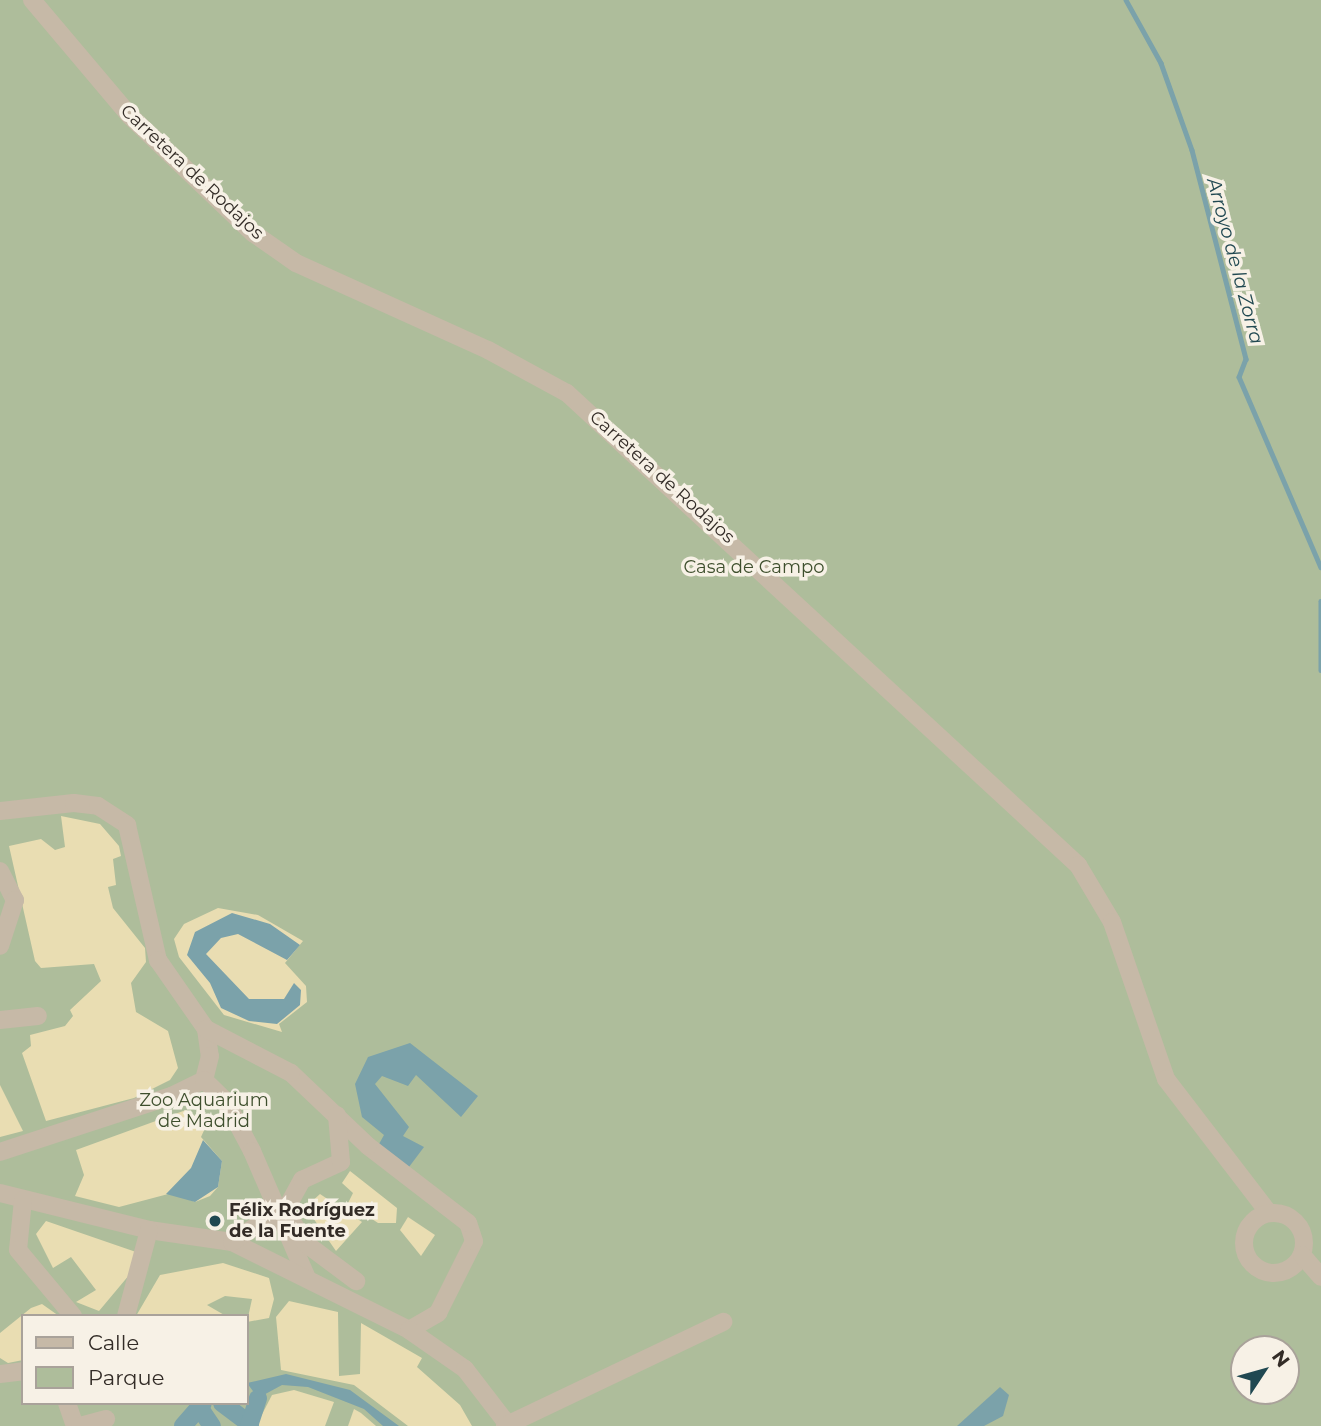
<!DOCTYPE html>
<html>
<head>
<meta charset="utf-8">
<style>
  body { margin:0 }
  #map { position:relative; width:1321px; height:1426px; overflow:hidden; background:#efe8da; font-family:Montserrat,sans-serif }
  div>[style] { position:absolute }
  .green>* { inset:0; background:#aebd9b }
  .sand>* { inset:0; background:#e9ddb2 }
  .water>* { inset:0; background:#7ba2aa }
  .stream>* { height:4.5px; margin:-2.25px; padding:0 2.25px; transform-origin:2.25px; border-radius:2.25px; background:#7ba2aa }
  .canal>* { height:18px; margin:-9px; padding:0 9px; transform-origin:9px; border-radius:9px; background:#7ba2aa }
  .minor>* { height:18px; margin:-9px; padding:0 9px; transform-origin:9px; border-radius:9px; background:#c6b9a7 }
  .minor>.ring { margin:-9px; padding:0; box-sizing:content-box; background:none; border:18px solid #c6b9a7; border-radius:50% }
  .dots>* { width:19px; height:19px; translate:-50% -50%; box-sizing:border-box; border:4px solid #f7f1e6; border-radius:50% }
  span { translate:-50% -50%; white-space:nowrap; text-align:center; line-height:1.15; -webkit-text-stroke:7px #f7f1e6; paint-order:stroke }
  .street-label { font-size:18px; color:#332c27 }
  .park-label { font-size:18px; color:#3e4f2d }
  .poi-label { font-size:18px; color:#332c27; font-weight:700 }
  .left { translate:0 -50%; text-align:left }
  .water-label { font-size:19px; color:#204851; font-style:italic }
  .legend { position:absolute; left:21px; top:1314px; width:228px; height:91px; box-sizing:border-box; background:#f7f1e6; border:2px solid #a9a29a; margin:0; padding:9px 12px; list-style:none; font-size:21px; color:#332c27 }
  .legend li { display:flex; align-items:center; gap:14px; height:35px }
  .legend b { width:35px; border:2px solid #a9a29a }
  .north { position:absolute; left:1230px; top:1335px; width:70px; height:70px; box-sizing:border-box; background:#f7f1e6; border:2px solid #a9a29a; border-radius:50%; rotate:54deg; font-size:19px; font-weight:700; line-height:28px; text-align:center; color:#332c27 }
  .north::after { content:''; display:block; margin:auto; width:24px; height:32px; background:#204851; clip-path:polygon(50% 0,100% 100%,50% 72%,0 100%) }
</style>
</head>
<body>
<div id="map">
  <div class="green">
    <div style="clip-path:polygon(evenodd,0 0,1321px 0,1321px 1426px,0 1426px,0 0,23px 1316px,247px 1316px,247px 1403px,23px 1403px,23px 1316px,0 0,1244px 1349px,1286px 1349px,1286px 1391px,1244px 1391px,1244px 1349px)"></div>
  </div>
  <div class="sand">
    <div style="clip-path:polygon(61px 816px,100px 824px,119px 846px,121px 856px,113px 859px,116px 885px,108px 887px,113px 908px,145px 948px,146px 962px,131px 983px,136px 1012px,168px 1031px,178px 1068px,170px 1080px,134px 1098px,46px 1121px,22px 1053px,31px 1046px,30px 1035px,65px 1026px,73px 1016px,70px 1010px,101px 981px,94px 964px,41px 968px,35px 961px,9px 846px,41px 839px,55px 850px,65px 847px)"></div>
    <div style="clip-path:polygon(218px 908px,258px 915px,303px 941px,285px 963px,306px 986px,307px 1002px,279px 1024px,282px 1032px,224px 1015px,179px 957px,174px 939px,184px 924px)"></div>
    <div style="clip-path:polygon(0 1085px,23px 1131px,0 1137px)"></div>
    <div style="clip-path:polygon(186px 1110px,207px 1124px,201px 1137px,222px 1161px,218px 1187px,210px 1196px,195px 1202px,172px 1193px,119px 1207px,75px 1196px,84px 1175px,76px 1150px)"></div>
    <div style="clip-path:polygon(350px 1171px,397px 1208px,396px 1223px,378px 1223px,348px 1203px,353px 1193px,342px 1183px)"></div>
    <div style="clip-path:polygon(320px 1194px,362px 1222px,336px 1251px,311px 1215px,315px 1209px,309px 1204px)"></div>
    <div style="clip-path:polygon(408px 1217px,435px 1235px,421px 1256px,400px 1230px)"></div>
    <div style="clip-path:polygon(46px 1221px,136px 1252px,130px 1274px,99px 1311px,76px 1302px,96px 1290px,71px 1257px,53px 1268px,36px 1234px)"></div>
    <div style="clip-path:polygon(223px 1263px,269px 1278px,274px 1299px,269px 1318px,247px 1322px,252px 1299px,225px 1296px,207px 1305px,226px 1316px,136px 1316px,160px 1275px)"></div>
    <div style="clip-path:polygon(289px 1301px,338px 1312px,339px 1376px,360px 1374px,361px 1323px,422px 1358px,417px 1367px,460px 1405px,472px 1426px,408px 1426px,354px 1385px,281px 1370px,276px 1317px)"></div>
    <div style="clip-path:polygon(42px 1304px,59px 1316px,23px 1316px,23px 1360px,8px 1363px,0 1358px,0 1333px,31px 1308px)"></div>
    <div style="clip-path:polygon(294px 1390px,334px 1402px,325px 1426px,256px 1426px,272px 1395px)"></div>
    <div style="clip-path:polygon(354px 1409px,361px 1413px,376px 1426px,348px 1426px)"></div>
  </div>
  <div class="water">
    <div style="clip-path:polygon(232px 913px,270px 924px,300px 945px,287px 960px,238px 934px,221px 938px,206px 954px,249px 999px,284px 999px,294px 983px,301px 990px,300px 1005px,277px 1024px,249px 1021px,221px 1008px,210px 983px,187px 955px,195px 932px)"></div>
    <div style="clip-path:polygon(410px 1043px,478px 1096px,461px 1117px,416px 1075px,408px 1086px,382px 1076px,375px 1084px,409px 1127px,403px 1136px,424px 1147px,409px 1167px,379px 1144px,384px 1135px,362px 1117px,355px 1084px,368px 1057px)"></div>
    <div style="clip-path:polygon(203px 1140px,222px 1161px,218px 1187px,195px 1202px,166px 1194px,191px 1168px)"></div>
    <div style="clip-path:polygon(286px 1374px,350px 1390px,399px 1426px,383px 1426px,364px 1409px,308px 1387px,282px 1385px,258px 1398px,247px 1383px)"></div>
    <div style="clip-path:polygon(1000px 1387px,1009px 1395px,1003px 1416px,984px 1426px,957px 1426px)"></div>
  </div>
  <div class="stream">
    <div style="left:1126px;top:0;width:72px;rotate:60.9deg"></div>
    <div style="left:1161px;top:63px;width:92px;rotate:70.4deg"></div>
    <div style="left:1192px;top:150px;width:216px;rotate:75.5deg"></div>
    <div style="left:1246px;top:359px;width:19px;rotate:111deg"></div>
    <div style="left:1239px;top:377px;width:207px;rotate:66.7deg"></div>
    <div style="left:1321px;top:601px;width:69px;rotate:90deg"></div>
  </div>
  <div class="canal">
    <div style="left:222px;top:1403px;width:35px;rotate:37deg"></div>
    <div style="left:199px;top:1407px;width:23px;rotate:56deg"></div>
    <div style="left:183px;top:1426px;width:30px;rotate:-49deg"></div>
    <div style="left:249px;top:1426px;width:29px;rotate:-72deg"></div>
  </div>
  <div class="minor">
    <div style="left:32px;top:0;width:152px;rotate:49.8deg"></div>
    <div style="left:130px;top:116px;width:170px;rotate:43.6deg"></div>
    <div style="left:253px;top:233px;width:52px;rotate:34.9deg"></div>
    <div style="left:296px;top:263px;width:211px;rotate:24.4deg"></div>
    <div style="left:488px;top:350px;width:90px;rotate:28.6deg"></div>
    <div style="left:567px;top:393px;width:696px;rotate:42.73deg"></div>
    <div style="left:1078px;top:865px;width:66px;rotate:59.2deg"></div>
    <div style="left:1112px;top:922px;width:166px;rotate:71deg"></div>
    <div style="left:1166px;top:1079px;width:169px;rotate:52.5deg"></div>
    <div style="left:0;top:811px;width:74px;rotate:-6.2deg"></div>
    <div style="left:74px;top:803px;width:24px;rotate:7deg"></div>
    <div style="left:98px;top:806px;width:35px;rotate:33deg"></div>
    <div style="left:127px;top:825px;width:139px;rotate:77.1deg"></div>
    <div style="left:158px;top:960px;width:84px;rotate:55.2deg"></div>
    <div style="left:206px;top:1029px;width:27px;rotate:82deg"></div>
    <div style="left:210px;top:1056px;width:25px;rotate:104deg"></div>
    <div style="left:204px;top:1080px;width:37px;rotate:154deg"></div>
    <div style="left:171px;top:1096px;width:180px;rotate:161.9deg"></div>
    <div style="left:0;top:871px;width:33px;rotate:63deg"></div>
    <div style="left:15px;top:900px;width:48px;rotate:108.1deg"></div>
    <div style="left:0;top:1020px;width:38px;rotate:-6deg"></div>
    <div style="left:204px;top:1080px;width:29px;rotate:44deg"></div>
    <div style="left:225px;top:1100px;width:58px;rotate:62.1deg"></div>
    <div style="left:252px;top:1151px;width:136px;rotate:66.6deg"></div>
    <div style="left:0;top:1193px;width:154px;rotate:13.9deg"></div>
    <div style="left:149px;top:1230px;width:84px;rotate:8.2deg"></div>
    <div style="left:232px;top:1242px;width:198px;rotate:26.4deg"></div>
    <div style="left:409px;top:1330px;width:34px;rotate:-30deg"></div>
    <div style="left:438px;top:1313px;width:80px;rotate:-63.4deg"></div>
    <div style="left:474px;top:1241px;width:19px;rotate:-108deg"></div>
    <div style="left:468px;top:1223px;width:126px;rotate:-142.4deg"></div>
    <div style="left:368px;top:1146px;width:106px;rotate:-136.5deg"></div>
    <div style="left:291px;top:1073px;width:96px;rotate:-152.6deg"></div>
    <div style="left:23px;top:1200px;width:50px;rotate:95.7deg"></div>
    <div style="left:18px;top:1250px;width:86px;rotate:50.2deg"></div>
    <div class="ring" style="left:1244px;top:1213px;width:42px;height:42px"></div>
    <div style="left:290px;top:1218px;width:29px;rotate:59deg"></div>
    <div style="left:305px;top:1243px;width:64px;rotate:36.7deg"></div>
    <div style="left:280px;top:1220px;width:46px;rotate:-61.2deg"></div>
    <div style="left:302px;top:1180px;width:43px;rotate:-24.8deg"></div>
    <div style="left:341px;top:1162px;width:47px;rotate:-94.9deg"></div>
    <div style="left:232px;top:1242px;width:54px;rotate:-33.7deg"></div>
    <div style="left:1302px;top:1255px;width:29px;rotate:49deg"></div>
    <div style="left:126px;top:1316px;width:89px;rotate:-75deg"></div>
    <div style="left:409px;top:1330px;width:68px;rotate:34.9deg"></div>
    <div style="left:465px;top:1369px;width:66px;rotate:52.4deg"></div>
    <div style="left:0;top:1374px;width:23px;rotate:-7deg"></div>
    <div style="left:67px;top:1403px;width:24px;rotate:71deg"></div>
    <div style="left:80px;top:1426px;width:27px;rotate:-15deg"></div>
    <div style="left:505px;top:1426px;width:242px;rotate:-25.5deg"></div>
  </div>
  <div class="dots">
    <div style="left:215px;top:1221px;background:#204851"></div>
  </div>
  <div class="street-label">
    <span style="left:192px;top:172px;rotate:43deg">Carretera de Rodajos</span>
    <span style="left:662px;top:477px;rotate:42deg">Carretera de Rodajos</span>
  </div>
  <div class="park-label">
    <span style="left:754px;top:567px">Casa de Campo</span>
    <span style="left:204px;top:1111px">Zoo Aquarium<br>de Madrid</span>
  </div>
  <div class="poi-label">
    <span class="left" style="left:229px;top:1221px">Félix Rodríguez<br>de la Fuente</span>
  </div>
  <div class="water-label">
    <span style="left:1235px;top:261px;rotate:75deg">Arroyo de la Zorra</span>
  </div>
  <ul class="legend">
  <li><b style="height:9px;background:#c6b9a7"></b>Calle</li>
  <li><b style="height:19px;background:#aebd9b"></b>Parque</li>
  </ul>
  <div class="north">N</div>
</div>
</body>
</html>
